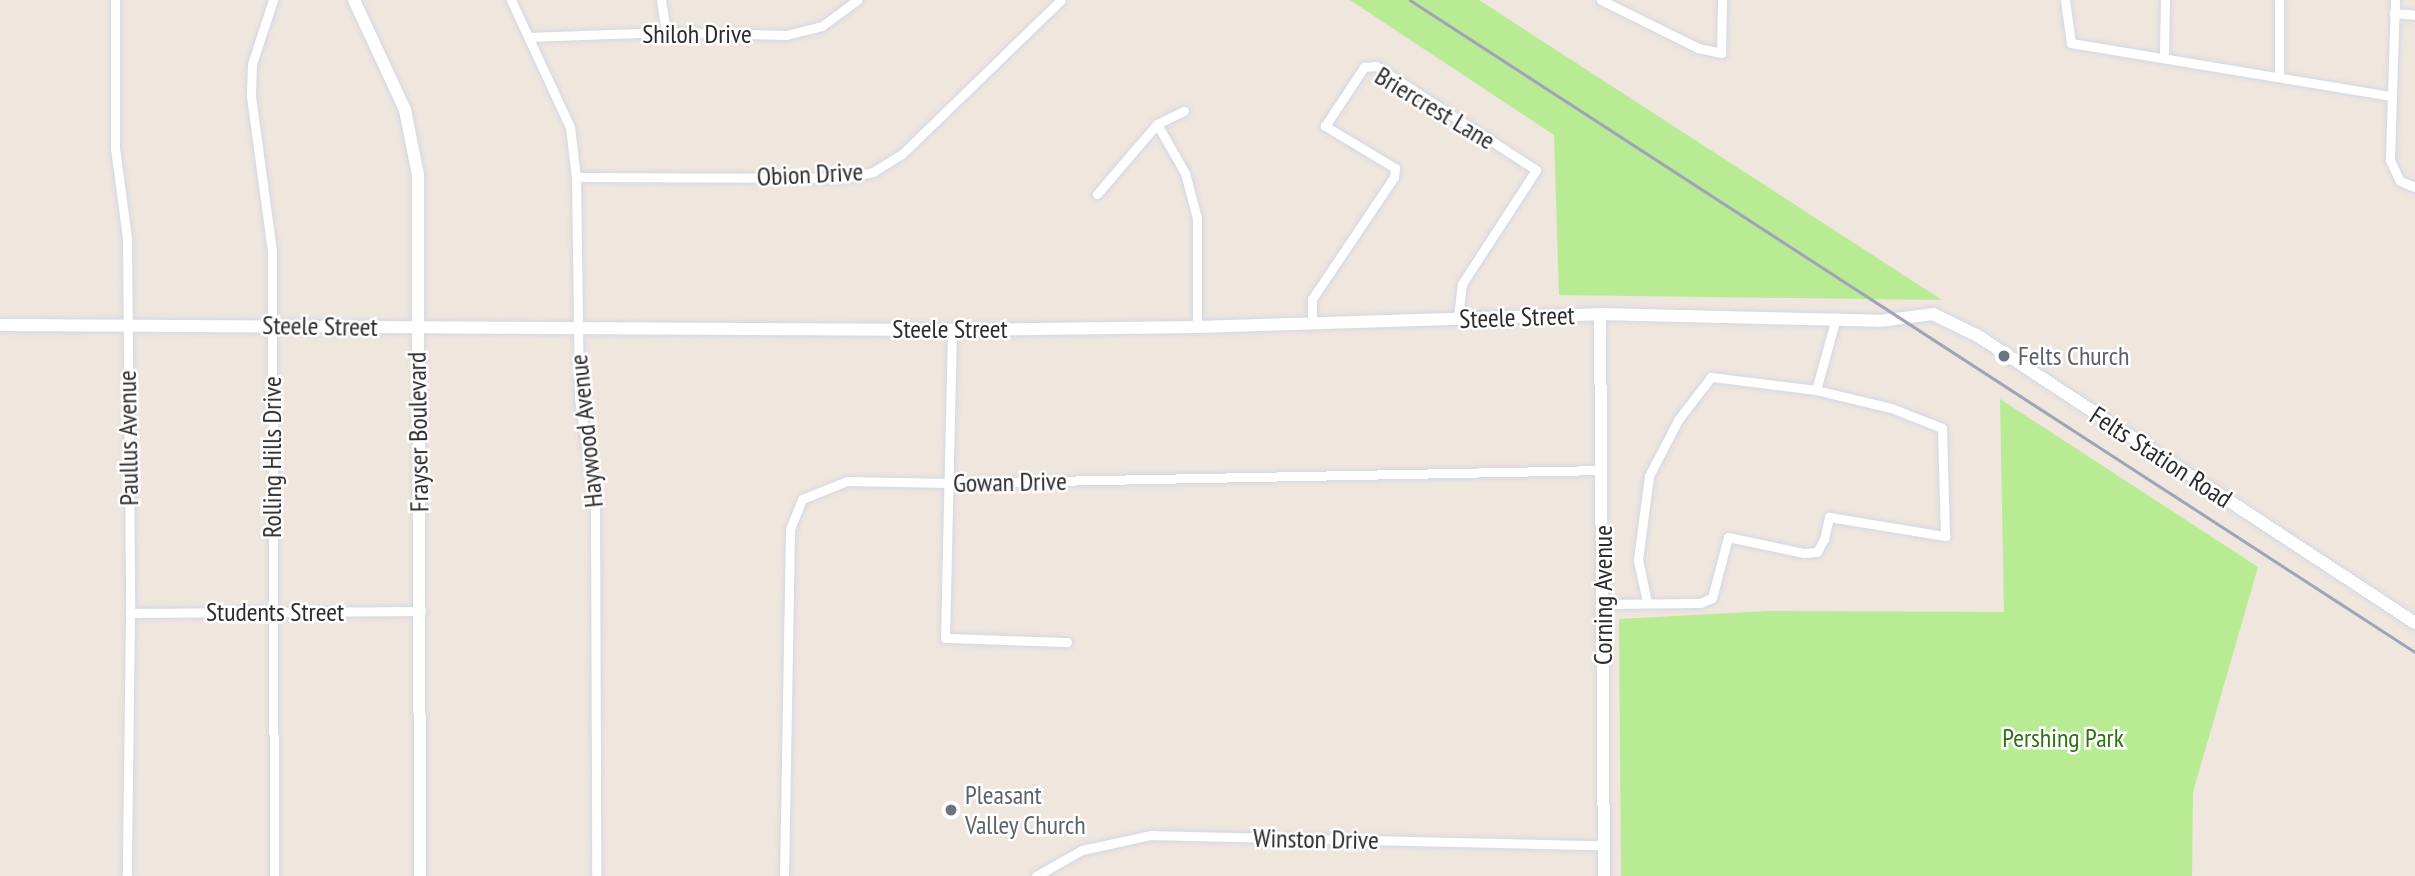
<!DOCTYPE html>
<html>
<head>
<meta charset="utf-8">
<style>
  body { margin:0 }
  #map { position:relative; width:2415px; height:876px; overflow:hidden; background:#efe6dd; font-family:"PT Sans Narrow",sans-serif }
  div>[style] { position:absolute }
  .green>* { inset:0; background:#b8eb94 }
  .roads { filter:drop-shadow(0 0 2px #d2d7e6) drop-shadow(0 0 2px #d2d7e6) }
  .street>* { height:9px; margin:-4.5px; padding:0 4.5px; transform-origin:4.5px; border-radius:4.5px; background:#fff }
  .secondary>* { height:12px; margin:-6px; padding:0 6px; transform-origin:6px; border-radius:6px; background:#fff }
  .rail>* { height:2.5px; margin:-1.25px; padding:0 1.25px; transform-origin:1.25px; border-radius:1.25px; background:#9fa4b8 }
  .dots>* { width:19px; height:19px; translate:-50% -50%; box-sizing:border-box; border:4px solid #fff; border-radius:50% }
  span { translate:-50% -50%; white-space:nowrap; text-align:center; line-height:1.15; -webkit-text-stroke:5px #fff; paint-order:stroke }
  .street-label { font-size:26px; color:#2c2c2c }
  .worship-label { font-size:26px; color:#5b616d }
  .left { translate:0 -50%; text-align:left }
  .park-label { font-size:26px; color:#2e7213 }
</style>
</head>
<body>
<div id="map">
  <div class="green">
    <div style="clip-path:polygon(1350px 0,1479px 0,1942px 300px,1559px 295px,1554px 135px)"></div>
    <div style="clip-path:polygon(2000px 399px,2258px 567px,2193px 792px,2192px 876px,1621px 876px,1619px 619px,1768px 611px,2004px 612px)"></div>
  </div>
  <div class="roads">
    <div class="street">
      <div style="left:115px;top:0;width:148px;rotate:90deg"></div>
      <div style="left:115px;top:148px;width:91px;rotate:82.4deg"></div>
      <div style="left:127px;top:238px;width:375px;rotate:89.5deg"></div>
      <div style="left:130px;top:613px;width:263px;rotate:90.7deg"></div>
      <div style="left:273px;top:0;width:67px;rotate:108.2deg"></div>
      <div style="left:252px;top:64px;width:32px;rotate:92deg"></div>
      <div style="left:251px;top:96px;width:157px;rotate:82.3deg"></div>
      <div style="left:272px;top:252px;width:624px;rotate:89.82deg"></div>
      <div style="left:511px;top:0;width:140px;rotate:65.1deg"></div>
      <div style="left:570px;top:127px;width:50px;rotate:83.2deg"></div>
      <div style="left:576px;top:177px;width:221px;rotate:89.2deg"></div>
      <div style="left:579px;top:398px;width:105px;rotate:81.3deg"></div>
      <div style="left:595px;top:502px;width:374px;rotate:89.8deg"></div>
      <div style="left:661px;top:0;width:32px;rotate:81deg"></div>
      <div style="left:1601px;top:0;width:108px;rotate:26.3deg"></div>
      <div style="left:1698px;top:48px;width:24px;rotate:12deg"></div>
      <div style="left:1721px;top:53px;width:53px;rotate:-88.9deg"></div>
      <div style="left:2065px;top:0;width:43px;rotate:82.1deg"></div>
      <div style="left:2071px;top:43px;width:325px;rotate:9.4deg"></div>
      <div style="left:2279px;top:0;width:76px;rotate:90deg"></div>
      <div style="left:2395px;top:0;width:160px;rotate:91.8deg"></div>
      <div style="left:2390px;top:160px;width:23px;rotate:65deg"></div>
      <div style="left:2400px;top:181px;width:16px;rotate:22deg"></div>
      <div style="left:2394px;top:13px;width:21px;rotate:5deg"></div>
      <div style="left:528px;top:37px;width:138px;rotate:-2.1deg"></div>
      <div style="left:666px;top:32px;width:120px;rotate:1.4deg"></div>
      <div style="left:786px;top:35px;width:37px;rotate:-14deg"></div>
      <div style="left:822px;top:26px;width:44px;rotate:-36.6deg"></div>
      <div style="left:2164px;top:56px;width:56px;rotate:-89deg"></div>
      <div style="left:1157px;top:124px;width:56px;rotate:60.3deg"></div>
      <div style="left:1185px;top:173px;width:47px;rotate:75.1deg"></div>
      <div style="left:1197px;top:218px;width:109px;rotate:90deg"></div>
      <div style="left:576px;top:177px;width:267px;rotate:0.2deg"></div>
      <div style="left:843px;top:178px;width:31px;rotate:-11deg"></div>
      <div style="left:873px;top:172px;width:34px;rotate:-32deg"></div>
      <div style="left:902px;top:154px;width:221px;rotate:-44.1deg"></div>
      <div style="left:1097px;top:194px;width:92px;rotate:-49.4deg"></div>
      <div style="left:1157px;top:124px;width:30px;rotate:-26deg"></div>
      <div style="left:1312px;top:323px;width:24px;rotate:-90deg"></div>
      <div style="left:1312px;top:299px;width:147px;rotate:-56.1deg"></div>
      <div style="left:1394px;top:177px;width:9px;rotate:-84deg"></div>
      <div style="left:1395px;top:168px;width:82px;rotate:-149deg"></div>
      <div style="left:1325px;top:126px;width:71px;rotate:-56.5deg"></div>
      <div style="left:1364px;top:67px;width:12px;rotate:-5deg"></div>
      <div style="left:1376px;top:66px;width:191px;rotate:33deg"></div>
      <div style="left:1536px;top:170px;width:136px;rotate:123deg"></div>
      <div style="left:1462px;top:284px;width:34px;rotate:97deg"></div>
      <div style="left:952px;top:330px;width:308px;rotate:91.3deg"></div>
      <div style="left:945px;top:638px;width:122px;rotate:1.9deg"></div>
      <div style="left:1816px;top:390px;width:75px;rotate:-74.5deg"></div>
      <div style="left:1603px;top:604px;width:97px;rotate:-0.6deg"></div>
      <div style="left:1700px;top:603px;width:13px;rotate:-23deg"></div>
      <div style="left:1712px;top:598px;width:63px;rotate:-75.3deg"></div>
      <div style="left:1728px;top:537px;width:78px;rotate:11.9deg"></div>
      <div style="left:1804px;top:553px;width:13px;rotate:-4deg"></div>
      <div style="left:1817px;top:552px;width:15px;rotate:-62deg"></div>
      <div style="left:1824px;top:539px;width:23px;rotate:-77deg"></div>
      <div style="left:1829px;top:517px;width:118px;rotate:9.3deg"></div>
      <div style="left:1945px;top:536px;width:108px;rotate:-91.6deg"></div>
      <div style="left:1942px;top:428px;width:55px;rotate:-158.6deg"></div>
      <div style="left:1891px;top:408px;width:77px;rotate:-166.5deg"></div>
      <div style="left:1816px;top:390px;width:106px;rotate:-172.9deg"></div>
      <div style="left:1711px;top:377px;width:54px;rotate:127.5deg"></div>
      <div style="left:1678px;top:420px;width:63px;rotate:117.4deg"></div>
      <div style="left:1649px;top:476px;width:85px;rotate:97.5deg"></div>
      <div style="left:1638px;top:560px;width:43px;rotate:77.9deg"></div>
      <div style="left:130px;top:613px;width:291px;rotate:-0.4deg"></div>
      <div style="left:784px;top:876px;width:347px;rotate:-89deg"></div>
      <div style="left:790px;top:529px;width:32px;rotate:-68deg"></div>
      <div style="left:802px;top:499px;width:48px;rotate:-21.8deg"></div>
      <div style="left:847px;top:481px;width:103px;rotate:1.1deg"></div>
      <div style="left:950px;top:483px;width:652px;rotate:-1.14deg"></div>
      <div style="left:1036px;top:876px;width:53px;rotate:-29.5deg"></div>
      <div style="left:1082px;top:850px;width:71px;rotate:-12.3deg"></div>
      <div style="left:1151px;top:835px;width:453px;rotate:1.3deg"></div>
    </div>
    <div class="secondary">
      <div style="left:354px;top:0;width:121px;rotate:65.1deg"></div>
      <div style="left:405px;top:110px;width:66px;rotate:78.7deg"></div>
      <div style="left:418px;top:175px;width:701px;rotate:89.84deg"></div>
      <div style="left:1600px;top:314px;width:562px;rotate:89.59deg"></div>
      <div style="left:0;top:325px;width:952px;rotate:0.3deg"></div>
      <div style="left:952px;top:330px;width:245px;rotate:-0.7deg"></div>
      <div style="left:1197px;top:327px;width:403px;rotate:-1.8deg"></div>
      <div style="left:1600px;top:314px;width:280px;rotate:1.4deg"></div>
      <div style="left:1880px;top:321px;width:53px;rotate:-7.5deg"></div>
      <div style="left:1933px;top:314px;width:50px;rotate:26.1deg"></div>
      <div style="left:1978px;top:336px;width:523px;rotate:33.29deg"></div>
    </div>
  </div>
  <div class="rail">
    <div style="left:1410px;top:0;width:1198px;rotate:32.97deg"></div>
  </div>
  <div class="dots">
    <div style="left:2004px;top:356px;background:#6b7280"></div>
    <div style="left:951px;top:810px;background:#6b7280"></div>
  </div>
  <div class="street-label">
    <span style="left:697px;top:34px">Shiloh Drive</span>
    <span style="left:1435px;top:108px;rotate:31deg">Briercrest Lane</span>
    <span style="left:810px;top:174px;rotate:-3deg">Obion Drive</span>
    <span style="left:1517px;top:317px;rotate:-2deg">Steele Street</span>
    <span style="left:320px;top:326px;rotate:1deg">Steele Street</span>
    <span style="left:950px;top:329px">Steele Street</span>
    <span style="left:586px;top:431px;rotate:-96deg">Haywood Avenue</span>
    <span style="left:418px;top:432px;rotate:-91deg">Frayser Boulevard</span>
    <span style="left:128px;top:438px;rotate:-91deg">Paullus Avenue</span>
    <span style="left:272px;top:457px;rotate:-90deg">Rolling Hills Drive</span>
    <span style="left:2161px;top:457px;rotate:33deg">Felts Station Road</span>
    <span style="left:1010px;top:482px;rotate:-1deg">Gowan Drive</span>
    <span style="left:1603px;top:595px;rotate:-90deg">Corning Avenue</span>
    <span style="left:275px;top:612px">Students Street</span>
    <span style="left:1316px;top:839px;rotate:1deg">Winston Drive</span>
  </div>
  <div class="worship-label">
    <span class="left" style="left:2018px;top:356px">Felts Church</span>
    <span class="left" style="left:965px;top:810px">Pleasant<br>Valley Church</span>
  </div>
  <div class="park-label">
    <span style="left:2063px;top:738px">Pershing Park</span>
  </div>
</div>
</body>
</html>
